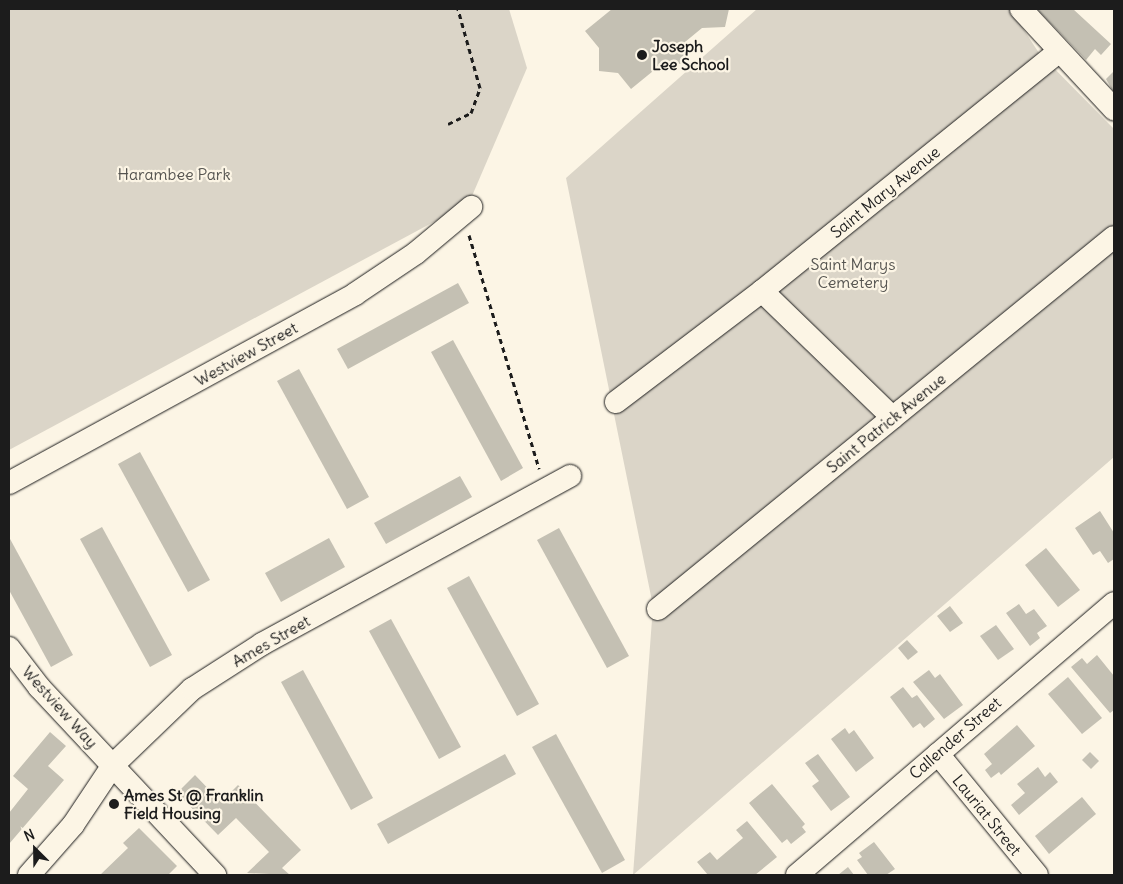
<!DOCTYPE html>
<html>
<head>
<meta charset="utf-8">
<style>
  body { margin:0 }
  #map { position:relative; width:1123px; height:884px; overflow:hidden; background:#fcf5e5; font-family:Delius,sans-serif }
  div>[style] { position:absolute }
  .green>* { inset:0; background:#dbd5c8 }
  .building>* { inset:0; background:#c4c0b3 }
  .path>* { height:3px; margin-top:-1.5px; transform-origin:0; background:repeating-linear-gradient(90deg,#1c1c1c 0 5px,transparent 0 9px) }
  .roads { filter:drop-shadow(0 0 1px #1c1c1c) drop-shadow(0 0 1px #1c1c1c) }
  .minor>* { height:22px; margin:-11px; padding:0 11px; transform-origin:11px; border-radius:11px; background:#fcf5e5 }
  .dots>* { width:14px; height:14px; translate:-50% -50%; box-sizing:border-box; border:2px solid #fcf5e5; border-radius:50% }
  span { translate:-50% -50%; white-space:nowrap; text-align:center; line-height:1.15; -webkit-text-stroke:4.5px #fcf5e5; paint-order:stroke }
  .poi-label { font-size:16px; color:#1c1c1c; font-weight:700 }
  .left { translate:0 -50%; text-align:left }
  .park-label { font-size:16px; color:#555450 }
  .street-label { font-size:16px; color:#1c1c1c }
  .frame { position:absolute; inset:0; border:10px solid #1c1c1c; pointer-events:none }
  .north { position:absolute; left:10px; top:824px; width:50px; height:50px; -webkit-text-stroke:4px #fcf5e5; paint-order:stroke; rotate:337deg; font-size:14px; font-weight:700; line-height:20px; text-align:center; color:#1c1c1c }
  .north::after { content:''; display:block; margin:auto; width:18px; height:22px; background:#1c1c1c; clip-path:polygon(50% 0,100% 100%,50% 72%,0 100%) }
</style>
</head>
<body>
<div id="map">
  <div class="green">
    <div style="clip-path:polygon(9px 9px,509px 9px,527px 68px,469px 203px,9px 450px)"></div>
    <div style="clip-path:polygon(757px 9px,1010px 9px,1039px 53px,1114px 129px,1114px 457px,633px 875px,653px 606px,566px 178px)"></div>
  </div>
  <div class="building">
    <div style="clip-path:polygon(612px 9px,729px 9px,725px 27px,702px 28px,685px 42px,684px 63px,658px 67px,631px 89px,618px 73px,599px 71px,599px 48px,585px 31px)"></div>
    <div style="clip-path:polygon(1037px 9px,1073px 9px,1111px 44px,1101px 55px,1095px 49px,1086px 60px)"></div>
    <div style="clip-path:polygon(1114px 71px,1114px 93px,1106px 79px)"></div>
    <div style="clip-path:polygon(458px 283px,469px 303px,348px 369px,337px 349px)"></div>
    <div style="clip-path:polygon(453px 340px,523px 468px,501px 481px,431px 352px)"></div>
    <div style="clip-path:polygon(299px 369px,369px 497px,347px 509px,277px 381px)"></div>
    <div style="clip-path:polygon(140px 452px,210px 580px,188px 592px,118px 464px)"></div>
    <div style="clip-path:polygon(460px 476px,472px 497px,386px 544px,374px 523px)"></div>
    <div style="clip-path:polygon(1100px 511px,1114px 533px,1114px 559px,1108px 563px,1100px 551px,1093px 555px,1075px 528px)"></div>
    <div style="clip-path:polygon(102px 527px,172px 655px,150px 667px,80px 539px)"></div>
    <div style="clip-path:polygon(559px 528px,629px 656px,607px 668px,537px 540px)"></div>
    <div style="clip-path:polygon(9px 537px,73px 655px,51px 667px,9px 590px)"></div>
    <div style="clip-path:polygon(329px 538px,345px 567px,281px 602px,265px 573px)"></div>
    <div style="clip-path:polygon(1046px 548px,1080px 590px,1058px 607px,1025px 565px)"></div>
    <div style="clip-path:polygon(469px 576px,539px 704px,517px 716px,447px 588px)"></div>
    <div style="clip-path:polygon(1019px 604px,1026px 614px,1034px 609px,1047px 626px,1037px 633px,1040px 638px,1030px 646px,1006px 613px)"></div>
    <div style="clip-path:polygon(950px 606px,963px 623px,950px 632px,937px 616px)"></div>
    <div style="clip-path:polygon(391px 619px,461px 747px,439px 759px,369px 631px)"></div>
    <div style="clip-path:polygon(996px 625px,1014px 649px,998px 660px,980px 636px)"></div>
    <div style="clip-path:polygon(907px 640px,918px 652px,908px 660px,898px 648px)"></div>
    <div style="clip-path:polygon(1097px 655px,1114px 676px,1114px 710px,1110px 713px,1071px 667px,1082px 658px,1087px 664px)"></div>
    <div style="clip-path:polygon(303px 670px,373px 798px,351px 810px,281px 682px)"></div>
    <div style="clip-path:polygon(929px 670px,935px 678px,940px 674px,963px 705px,944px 719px,913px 682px)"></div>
    <div style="clip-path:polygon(1068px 677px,1102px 718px,1082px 734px,1048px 694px)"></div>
    <div style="clip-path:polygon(903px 687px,912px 698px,917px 695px,935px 719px,924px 728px,920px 723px,913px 728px,890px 697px)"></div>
    <div style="clip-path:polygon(1017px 725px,1035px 746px,1001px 775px,999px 772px,991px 778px,985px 770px,992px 764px,984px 754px)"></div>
    <div style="clip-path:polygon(845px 728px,849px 734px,854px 730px,874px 758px,856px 772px,831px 739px)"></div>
    <div style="clip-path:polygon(50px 732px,66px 746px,48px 766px,64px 780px,9px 844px,9px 813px,28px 789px,13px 776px)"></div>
    <div style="clip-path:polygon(556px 734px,625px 860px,602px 873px,532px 747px)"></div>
    <div style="clip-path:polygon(1090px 752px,1099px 761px,1091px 769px,1082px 760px)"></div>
    <div style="clip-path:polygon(505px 754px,516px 774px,388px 844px,377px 824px)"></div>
    <div style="clip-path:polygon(818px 754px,850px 797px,831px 811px,812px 786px,819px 781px,805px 763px)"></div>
    <div style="clip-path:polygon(1038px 767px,1045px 777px,1050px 772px,1058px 782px,1019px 815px,1011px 805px,1025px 793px,1017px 784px)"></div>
    <div style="clip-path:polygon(195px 775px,221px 802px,238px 785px,301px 850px,282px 868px,290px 875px,247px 873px,269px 852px,236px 818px,218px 835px,177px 793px)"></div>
    <div style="clip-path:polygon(772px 784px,805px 824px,802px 827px,806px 832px,791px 844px,787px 839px,782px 843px,749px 803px)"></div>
    <div style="clip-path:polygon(1082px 797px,1096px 814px,1049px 854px,1035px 836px)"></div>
    <div style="clip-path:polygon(747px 821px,777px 857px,755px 875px,708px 875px,697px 862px,710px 852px,717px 860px,743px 838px,736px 830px)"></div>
    <div style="clip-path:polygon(139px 828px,177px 866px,168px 875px,100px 875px,128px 848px,123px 843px)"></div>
    <div style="clip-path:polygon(874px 842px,895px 869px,886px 875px,868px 875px,857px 860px,862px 857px,859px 853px)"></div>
    <div style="clip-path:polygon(848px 867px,854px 875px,838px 875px)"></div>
  </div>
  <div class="path">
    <div style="left:448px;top:124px;width:25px;rotate:-26deg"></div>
    <div style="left:471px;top:113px;width:27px;rotate:-70deg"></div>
    <div style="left:480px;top:88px;width:82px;rotate:-105.6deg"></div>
    <div style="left:469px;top:235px;width:244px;rotate:73.3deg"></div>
  </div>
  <div class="roads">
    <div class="minor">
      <div style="left:1021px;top:9px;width:137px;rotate:47.1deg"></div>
      <div style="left:762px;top:291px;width:182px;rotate:44.1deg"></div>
      <div style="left:616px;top:402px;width:183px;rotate:-37.2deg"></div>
      <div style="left:762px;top:291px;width:380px;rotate:-38.9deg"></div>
      <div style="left:9px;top:483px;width:394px;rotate:-28.6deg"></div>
      <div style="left:355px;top:294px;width:73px;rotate:-33.9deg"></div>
      <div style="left:416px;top:253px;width:72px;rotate:-39.9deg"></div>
      <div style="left:658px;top:609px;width:588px;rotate:-39.21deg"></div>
      <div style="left:9px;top:648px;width:49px;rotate:52.4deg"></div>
      <div style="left:39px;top:687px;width:258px;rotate:46.9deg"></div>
      <div style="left:938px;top:754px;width:156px;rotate:50.7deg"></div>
      <div style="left:29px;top:875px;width:67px;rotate:-48.7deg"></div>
      <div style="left:73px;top:825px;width:72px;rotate:-56.3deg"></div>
      <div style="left:113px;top:765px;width:110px;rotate:-43.9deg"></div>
      <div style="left:192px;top:689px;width:83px;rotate:-32.7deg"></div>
      <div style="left:262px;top:644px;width:351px;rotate:-28.6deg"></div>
      <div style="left:797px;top:875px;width:418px;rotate:-40.6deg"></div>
    </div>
  </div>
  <div class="dots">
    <div style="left:642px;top:55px;background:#1c1c1c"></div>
    <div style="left:114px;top:804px;background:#1c1c1c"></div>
  </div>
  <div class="poi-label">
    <span class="left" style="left:652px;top:55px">Joseph<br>Lee School</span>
    <span class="left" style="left:124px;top:804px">Ames St @ Franklin<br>Field Housing</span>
  </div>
  <div class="park-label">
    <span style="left:174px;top:174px">Harambee Park</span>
    <span style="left:853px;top:273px">Saint Marys<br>Cemetery</span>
  </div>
  <div class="street-label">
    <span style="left:885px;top:192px;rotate:-39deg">Saint Mary Avenue</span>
    <span style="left:246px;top:354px;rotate:-29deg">Westview Street</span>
    <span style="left:886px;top:423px;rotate:-39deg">Saint Patrick Avenue</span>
    <span style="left:271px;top:641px;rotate:-30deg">Ames Street</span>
    <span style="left:60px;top:707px;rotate:48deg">Westview Way</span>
    <span style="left:955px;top:738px;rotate:-41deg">Callender Street</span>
    <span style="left:987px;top:815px;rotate:51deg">Lauriat Street</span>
  </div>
  <div class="frame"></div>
  <div class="north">N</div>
</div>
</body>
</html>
